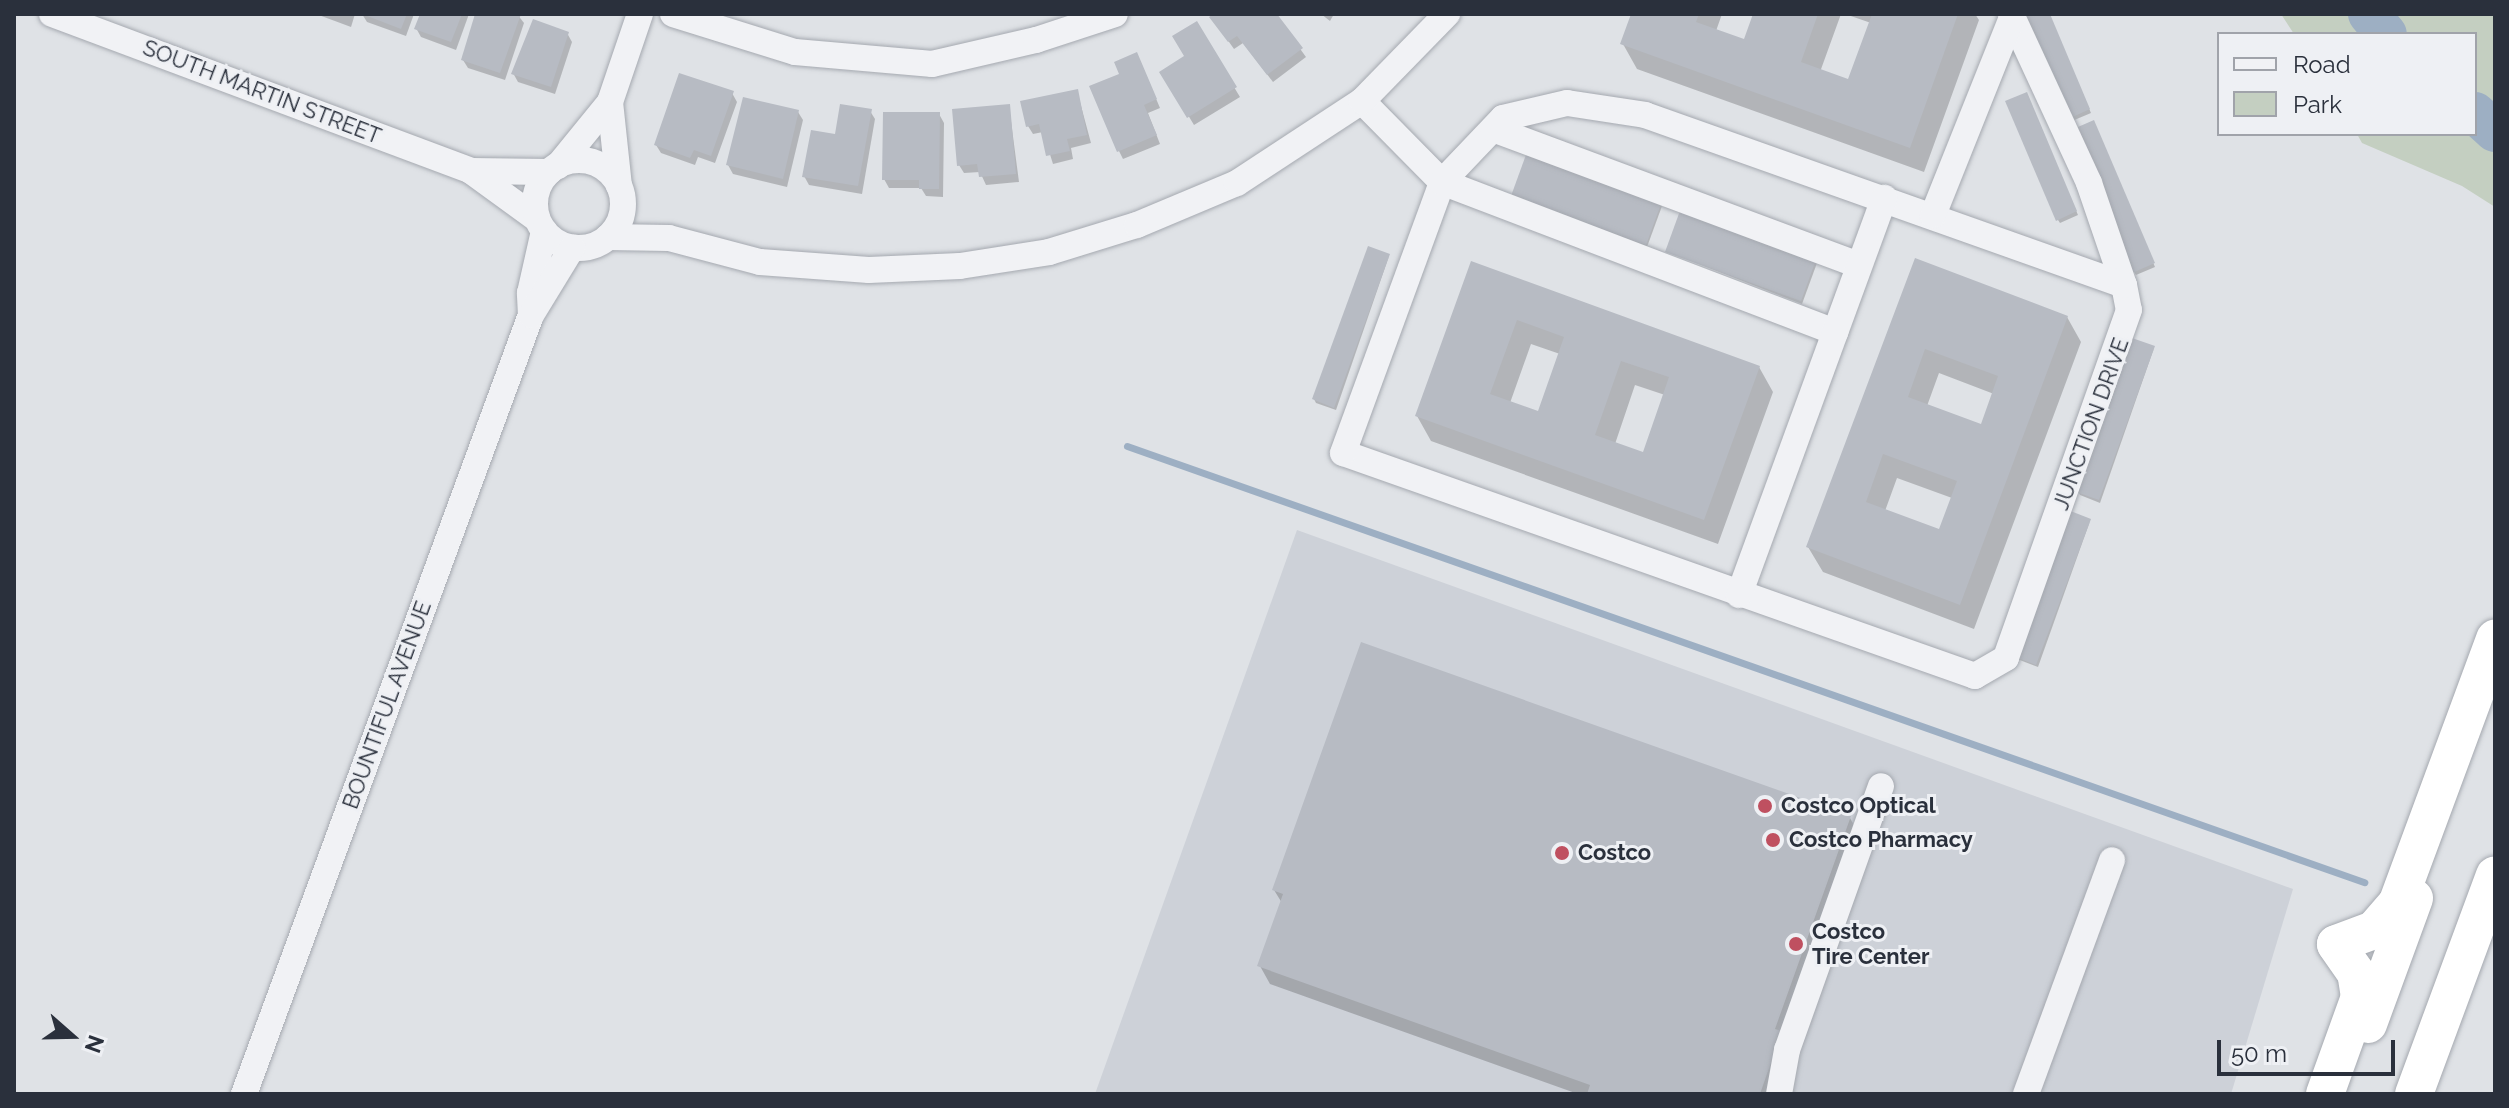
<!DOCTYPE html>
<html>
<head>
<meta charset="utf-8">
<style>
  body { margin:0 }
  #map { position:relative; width:2509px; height:1108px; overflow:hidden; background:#dfe2e6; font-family:Raleway,sans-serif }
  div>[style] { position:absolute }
  .built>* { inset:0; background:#cdd1d8 }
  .green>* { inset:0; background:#c4cfc1 }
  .shadow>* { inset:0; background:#0003 }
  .stream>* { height:7px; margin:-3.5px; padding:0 3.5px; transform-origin:3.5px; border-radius:3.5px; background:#9dafc3 }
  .river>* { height:42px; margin:-21px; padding:0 21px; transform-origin:21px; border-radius:21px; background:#9dafc3 }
  .building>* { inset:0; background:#b7bbc3 }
  .roads { filter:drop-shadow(0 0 2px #a5a9b0) drop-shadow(0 0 2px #a5a9b0) }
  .minor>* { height:26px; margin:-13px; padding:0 13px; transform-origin:13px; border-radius:13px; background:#f1f2f5 }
  .minor>.ring { margin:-13px; padding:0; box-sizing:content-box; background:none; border:26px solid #f1f2f5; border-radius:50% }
  .highway>* { height:38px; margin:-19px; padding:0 19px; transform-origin:19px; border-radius:19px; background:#fff }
  .dots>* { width:22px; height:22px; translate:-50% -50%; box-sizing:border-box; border:4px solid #eef0f4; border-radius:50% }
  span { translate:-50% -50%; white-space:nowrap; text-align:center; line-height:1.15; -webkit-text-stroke:6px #eef0f4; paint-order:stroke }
  .street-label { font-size:22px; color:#2a303c }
  .poi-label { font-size:22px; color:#2a303c; font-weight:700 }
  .left { translate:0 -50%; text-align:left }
  .frame { position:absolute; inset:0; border:16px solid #2a303c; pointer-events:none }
  .legend { position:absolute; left:2217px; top:32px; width:260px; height:104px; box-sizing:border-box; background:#eef0f4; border:2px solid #a0a3aa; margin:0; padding:10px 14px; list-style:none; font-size:24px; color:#2a303c }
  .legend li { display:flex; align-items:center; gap:16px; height:40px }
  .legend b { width:40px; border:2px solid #a0a3aa }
  .north { position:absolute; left:32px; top:996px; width:80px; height:80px; -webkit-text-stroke:6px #eef0f4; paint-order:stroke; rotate:110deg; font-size:22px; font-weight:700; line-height:32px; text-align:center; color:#2a303c }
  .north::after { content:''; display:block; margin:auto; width:28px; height:36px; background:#2a303c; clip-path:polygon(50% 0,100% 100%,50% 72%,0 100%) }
  .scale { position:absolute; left:2217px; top:1040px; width:178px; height:36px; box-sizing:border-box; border:4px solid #2a303c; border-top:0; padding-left:10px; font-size:24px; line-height:28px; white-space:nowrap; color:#2a303c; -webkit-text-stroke:6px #eef0f4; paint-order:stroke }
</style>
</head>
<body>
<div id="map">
  <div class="built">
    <div style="clip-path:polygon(1297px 530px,2293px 889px,2231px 1094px,1095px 1094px)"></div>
  </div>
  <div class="green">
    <div style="clip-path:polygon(2281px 14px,2495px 14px,2495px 207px,2462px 186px,2362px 143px,2357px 134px,2475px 134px,2475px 34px,2294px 34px)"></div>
  </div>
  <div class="shadow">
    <div style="clip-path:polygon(316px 14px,355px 14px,351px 27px)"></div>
    <div style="clip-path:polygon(362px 14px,414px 14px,406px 36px,367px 22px)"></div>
    <div style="clip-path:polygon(422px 14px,469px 14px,456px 50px,421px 37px,416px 28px)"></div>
    <div style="clip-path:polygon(477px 14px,517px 14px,524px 23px,505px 80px,468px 68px,463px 60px)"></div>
    <div style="clip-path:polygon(1216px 14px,1275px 14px,1306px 57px,1273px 82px,1243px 43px,1234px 49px,1217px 25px)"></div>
    <div style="clip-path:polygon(1321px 14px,1334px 14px,1330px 21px)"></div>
    <div style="clip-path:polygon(1633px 14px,1722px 14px,1716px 31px,1745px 41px,1755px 14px,1841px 14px,1820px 72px,1849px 82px,1871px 23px,1845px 14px,1975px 14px,1979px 20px,1924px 172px,1637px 69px,1623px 44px)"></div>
    <div style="clip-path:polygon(2026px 14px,2049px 14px,2091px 113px,2072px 121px)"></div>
    <div style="clip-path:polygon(1196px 24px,1240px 97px,1194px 125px,1162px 72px,1186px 57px)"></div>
    <div style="clip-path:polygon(567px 33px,572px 42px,555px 94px,518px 82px,513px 73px)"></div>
    <div style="clip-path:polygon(1141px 63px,1160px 108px,1148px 113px,1160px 144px,1123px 159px,1119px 151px,1122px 75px)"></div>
    <div style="clip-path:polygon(1077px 91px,1091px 143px,1071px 148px,1073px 159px,1053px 164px,1043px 132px,1033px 134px,1028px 126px)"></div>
    <div style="clip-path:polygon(732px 93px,737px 102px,715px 163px,698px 157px,695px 165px,661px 153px,656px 145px)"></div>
    <div style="clip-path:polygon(2028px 98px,2078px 215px,2060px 223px,2058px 220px)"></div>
    <div style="clip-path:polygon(1009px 106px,1019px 182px,986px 185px,980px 172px,964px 173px,959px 165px)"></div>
    <div style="clip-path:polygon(870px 111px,875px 119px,862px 194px,809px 185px,804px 176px,836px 136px)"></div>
    <div style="clip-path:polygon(798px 112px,803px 120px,787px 187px,733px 174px,728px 165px)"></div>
    <div style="clip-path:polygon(939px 114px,944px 123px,943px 197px,926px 196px,921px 188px,889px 188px,884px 179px)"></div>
    <div style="clip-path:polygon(2095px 126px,2155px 267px,2136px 275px,2134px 272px)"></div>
    <div style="clip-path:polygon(1513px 196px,1660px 203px,1662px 206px,1647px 247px)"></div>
    <div style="clip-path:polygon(1668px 252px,1817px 263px,1802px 304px)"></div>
    <div style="clip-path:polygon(1389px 256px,1336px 410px,1316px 403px,1314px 399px)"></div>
    <div style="clip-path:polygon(evenodd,1916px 261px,2067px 317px,2081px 342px,1974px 629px,1823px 572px,1808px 547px,1916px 261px,1939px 373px,1994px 394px,1982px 426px,1927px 406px,1939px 373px,1916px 261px,1897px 478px,1952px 498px,1940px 531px,1885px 511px,1897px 478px)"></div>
    <div style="clip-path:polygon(evenodd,1472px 264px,1759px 367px,1773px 392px,1718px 544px,1431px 441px,1417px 416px,1472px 264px,1531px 344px,1560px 354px,1539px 414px,1510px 403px,1531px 344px,1472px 264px,1635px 385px,1665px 395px,1644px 454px,1615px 444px,1635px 385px)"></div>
    <div style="clip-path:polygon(2154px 348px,2100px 503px,2080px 495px,2078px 492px)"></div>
    <div style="clip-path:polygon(2090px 521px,2038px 667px,2017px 659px)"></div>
    <div style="clip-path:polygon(1850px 818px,1860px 836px,1775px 1094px,1578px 1094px,1270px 984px,1260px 966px,1282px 903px,1274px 890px)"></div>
  </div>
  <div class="stream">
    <div style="left:1127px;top:446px;width:1312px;rotate:19.42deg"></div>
  </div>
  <div class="river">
    <div style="left:2369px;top:14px;width:26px;rotate:50deg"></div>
    <div style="left:2475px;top:113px;width:27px;rotate:42deg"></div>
  </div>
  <div class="building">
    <div style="clip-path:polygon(362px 14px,407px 14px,401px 29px)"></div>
    <div style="clip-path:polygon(420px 14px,462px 14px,451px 42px,414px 29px)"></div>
    <div style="clip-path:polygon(475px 14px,521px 14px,500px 73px,461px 60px)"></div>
    <div style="clip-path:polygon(1213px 14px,1277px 14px,1303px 48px,1267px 75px,1237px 36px,1228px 42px,1209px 17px)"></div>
    <div style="clip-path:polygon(1631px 14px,1699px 14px,1696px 22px,1744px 39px,1753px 14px,1818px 14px,1801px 62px,1848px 79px,1872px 14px,1958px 14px,1910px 148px,1620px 44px)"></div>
    <div style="clip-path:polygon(2024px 14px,2050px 14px,2090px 109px,2068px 119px)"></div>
    <div style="clip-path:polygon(533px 19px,569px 32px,551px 87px,511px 74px)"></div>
    <div style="clip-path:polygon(1197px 21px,1237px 87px,1187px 118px,1159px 72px,1184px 56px,1172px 36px)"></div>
    <div style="clip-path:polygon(1137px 52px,1157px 99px,1144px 105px,1157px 135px,1117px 152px,1089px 86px,1119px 74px,1114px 62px)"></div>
    <div style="clip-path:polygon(679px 73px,734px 91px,711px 156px,694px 150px,690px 158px,654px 145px)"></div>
    <div style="clip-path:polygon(1078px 89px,1087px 135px,1067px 139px,1070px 151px,1046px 156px,1039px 124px,1026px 127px,1020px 101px)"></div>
    <div style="clip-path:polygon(2027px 92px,2077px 211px,2056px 221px,2005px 101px)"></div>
    <div style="clip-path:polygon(743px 97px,799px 110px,783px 179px,726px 165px)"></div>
    <div style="clip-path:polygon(840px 104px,872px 109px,858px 186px,802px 177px,811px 130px,835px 134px)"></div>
    <div style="clip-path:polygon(1010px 104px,1016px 174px,979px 177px,977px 164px,957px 166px,952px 109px)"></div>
    <div style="clip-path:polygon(883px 112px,940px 112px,939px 189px,919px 189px,919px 180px,882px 180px)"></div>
    <div style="clip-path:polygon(2094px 120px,2155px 263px,2132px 273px,2071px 130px)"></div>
    <div style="clip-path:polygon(1527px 152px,1662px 201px,1646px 245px,1511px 196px)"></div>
    <div style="clip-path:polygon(1681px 208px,1817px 257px,1801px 301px,1665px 252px)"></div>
    <div style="clip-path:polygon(1368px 246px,1390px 254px,1334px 408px,1312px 399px)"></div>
    <div style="clip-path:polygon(evenodd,1915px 258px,2068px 316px,1960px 605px,1806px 547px,1915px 258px,1925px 349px,1998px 376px,1981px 424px,1908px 397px,1925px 349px,1915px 258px,1883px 454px,1957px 481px,1939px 529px,1866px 502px,1883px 454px)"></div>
    <div style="clip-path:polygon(evenodd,1471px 261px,1760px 366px,1704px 520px,1415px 416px,1471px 261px,1517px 320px,1564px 337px,1538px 411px,1490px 394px,1517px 320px,1471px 261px,1621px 361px,1669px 377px,1643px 452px,1595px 435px,1621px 361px)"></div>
    <div style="clip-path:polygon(2132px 338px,2155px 346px,2099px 500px,2076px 492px)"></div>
    <div style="clip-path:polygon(2068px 510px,2091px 519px,2036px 665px,2013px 656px)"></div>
    <div style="clip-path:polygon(1361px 642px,1851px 816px,1775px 1029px,1782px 1031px,1760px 1094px,1587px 1094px,1590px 1085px,1257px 966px,1283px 894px,1272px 890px)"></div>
  </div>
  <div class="roads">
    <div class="minor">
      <div style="left:52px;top:14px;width:447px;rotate:20.5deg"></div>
      <div style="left:471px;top:171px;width:82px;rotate:36deg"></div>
      <div style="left:673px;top:14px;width:128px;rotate:17.3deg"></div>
      <div style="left:795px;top:52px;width:138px;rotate:5deg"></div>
      <div style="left:932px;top:64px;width:107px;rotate:-13deg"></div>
      <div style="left:1036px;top:40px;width:83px;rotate:-18.2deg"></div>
      <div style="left:2011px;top:14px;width:186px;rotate:65.2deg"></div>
      <div style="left:2089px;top:183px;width:108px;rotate:71.1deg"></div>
      <div style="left:2124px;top:285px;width:25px;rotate:79deg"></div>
      <div style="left:2129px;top:310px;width:369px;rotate:109.5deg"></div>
      <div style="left:2006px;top:658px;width:36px;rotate:150deg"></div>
      <div style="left:1975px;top:676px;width:670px;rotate:-160.56deg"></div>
      <div style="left:1343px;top:453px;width:289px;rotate:-69.9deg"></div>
      <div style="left:1442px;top:182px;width:88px;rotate:-46.4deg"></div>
      <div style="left:1503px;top:118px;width:66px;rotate:-13.2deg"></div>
      <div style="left:1567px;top:103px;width:79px;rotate:8.7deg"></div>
      <div style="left:1645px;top:115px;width:508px;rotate:19.54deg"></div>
      <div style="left:1362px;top:101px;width:114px;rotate:45.4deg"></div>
      <div style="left:1442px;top:182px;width:421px;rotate:20.9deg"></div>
      <div style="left:610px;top:102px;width:84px;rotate:83.9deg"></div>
      <div style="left:1493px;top:129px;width:390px;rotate:20.4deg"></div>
      <div class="ring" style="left:535px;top:160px;width:62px;height:62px"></div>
      <div style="left:558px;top:166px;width:82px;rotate:-50.9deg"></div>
      <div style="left:610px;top:102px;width:93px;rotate:-71.2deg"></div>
      <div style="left:471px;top:171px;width:78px;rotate:0.7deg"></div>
      <div style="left:1933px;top:215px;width:213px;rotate:-68.2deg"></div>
      <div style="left:608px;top:237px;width:61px;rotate:0.9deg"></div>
      <div style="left:669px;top:238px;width:94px;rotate:14.8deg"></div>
      <div style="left:760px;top:262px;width:109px;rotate:4.2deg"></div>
      <div style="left:869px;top:270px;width:91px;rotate:-2.5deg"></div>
      <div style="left:960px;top:266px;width:90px;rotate:-8.9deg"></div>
      <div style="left:1049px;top:252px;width:92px;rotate:-17.1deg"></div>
      <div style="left:1137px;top:225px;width:108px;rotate:-22.8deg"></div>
      <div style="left:1237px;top:183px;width:149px;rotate:-33.3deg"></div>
      <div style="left:1362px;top:101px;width:122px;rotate:-45.7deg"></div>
      <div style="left:531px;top:315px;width:22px;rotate:-93deg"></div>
      <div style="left:530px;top:293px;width:64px;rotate:-77.3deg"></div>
      <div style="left:1739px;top:595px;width:423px;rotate:-69.9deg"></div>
      <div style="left:244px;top:1094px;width:830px;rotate:-69.78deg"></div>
      <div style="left:531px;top:315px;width:79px;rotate:-58.5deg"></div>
      <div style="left:1779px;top:1094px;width:45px;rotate:-79.7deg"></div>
      <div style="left:1787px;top:1050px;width:280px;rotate:-70.4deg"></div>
      <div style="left:2026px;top:1094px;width:249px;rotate:-69.8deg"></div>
    </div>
    <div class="highway">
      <div style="left:2368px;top:1024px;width:134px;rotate:-69.9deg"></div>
      <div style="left:2325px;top:1094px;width:103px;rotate:-70.2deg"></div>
      <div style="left:2360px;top:997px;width:24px;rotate:-99deg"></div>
      <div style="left:2356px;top:973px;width:35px;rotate:-125deg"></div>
      <div style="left:2336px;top:944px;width:40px;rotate:-20.2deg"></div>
      <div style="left:2374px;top:930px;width:35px;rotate:-49deg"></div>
      <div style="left:2397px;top:904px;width:283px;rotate:-69.7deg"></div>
      <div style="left:2414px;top:1094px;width:233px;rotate:-69.7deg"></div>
    </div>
  </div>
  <div class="dots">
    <div style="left:1765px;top:806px;background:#bf5060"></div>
    <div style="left:1773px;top:840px;background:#bf5060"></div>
    <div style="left:1562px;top:853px;background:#bf5060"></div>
    <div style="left:1796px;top:944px;background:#bf5060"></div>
  </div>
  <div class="street-label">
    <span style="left:262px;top:92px;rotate:21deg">SOUTH MARTIN STREET</span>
    <span style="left:2091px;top:424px;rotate:-70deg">JUNCTION DRIVE</span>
    <span style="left:387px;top:705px;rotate:-70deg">BOUNTIFUL AVENUE</span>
  </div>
  <div class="poi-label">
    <span class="left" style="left:1781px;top:806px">Costco Optical</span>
    <span class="left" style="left:1789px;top:840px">Costco Pharmacy</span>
    <span class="left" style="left:1578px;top:853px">Costco</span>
    <span class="left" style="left:1812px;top:944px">Costco<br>Tire Center</span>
  </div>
  <div class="frame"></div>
  <ul class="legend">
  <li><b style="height:10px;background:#f1f2f5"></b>Road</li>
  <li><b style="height:22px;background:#c4cfc1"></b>Park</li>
  </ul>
  <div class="north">N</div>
  <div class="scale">50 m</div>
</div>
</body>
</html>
